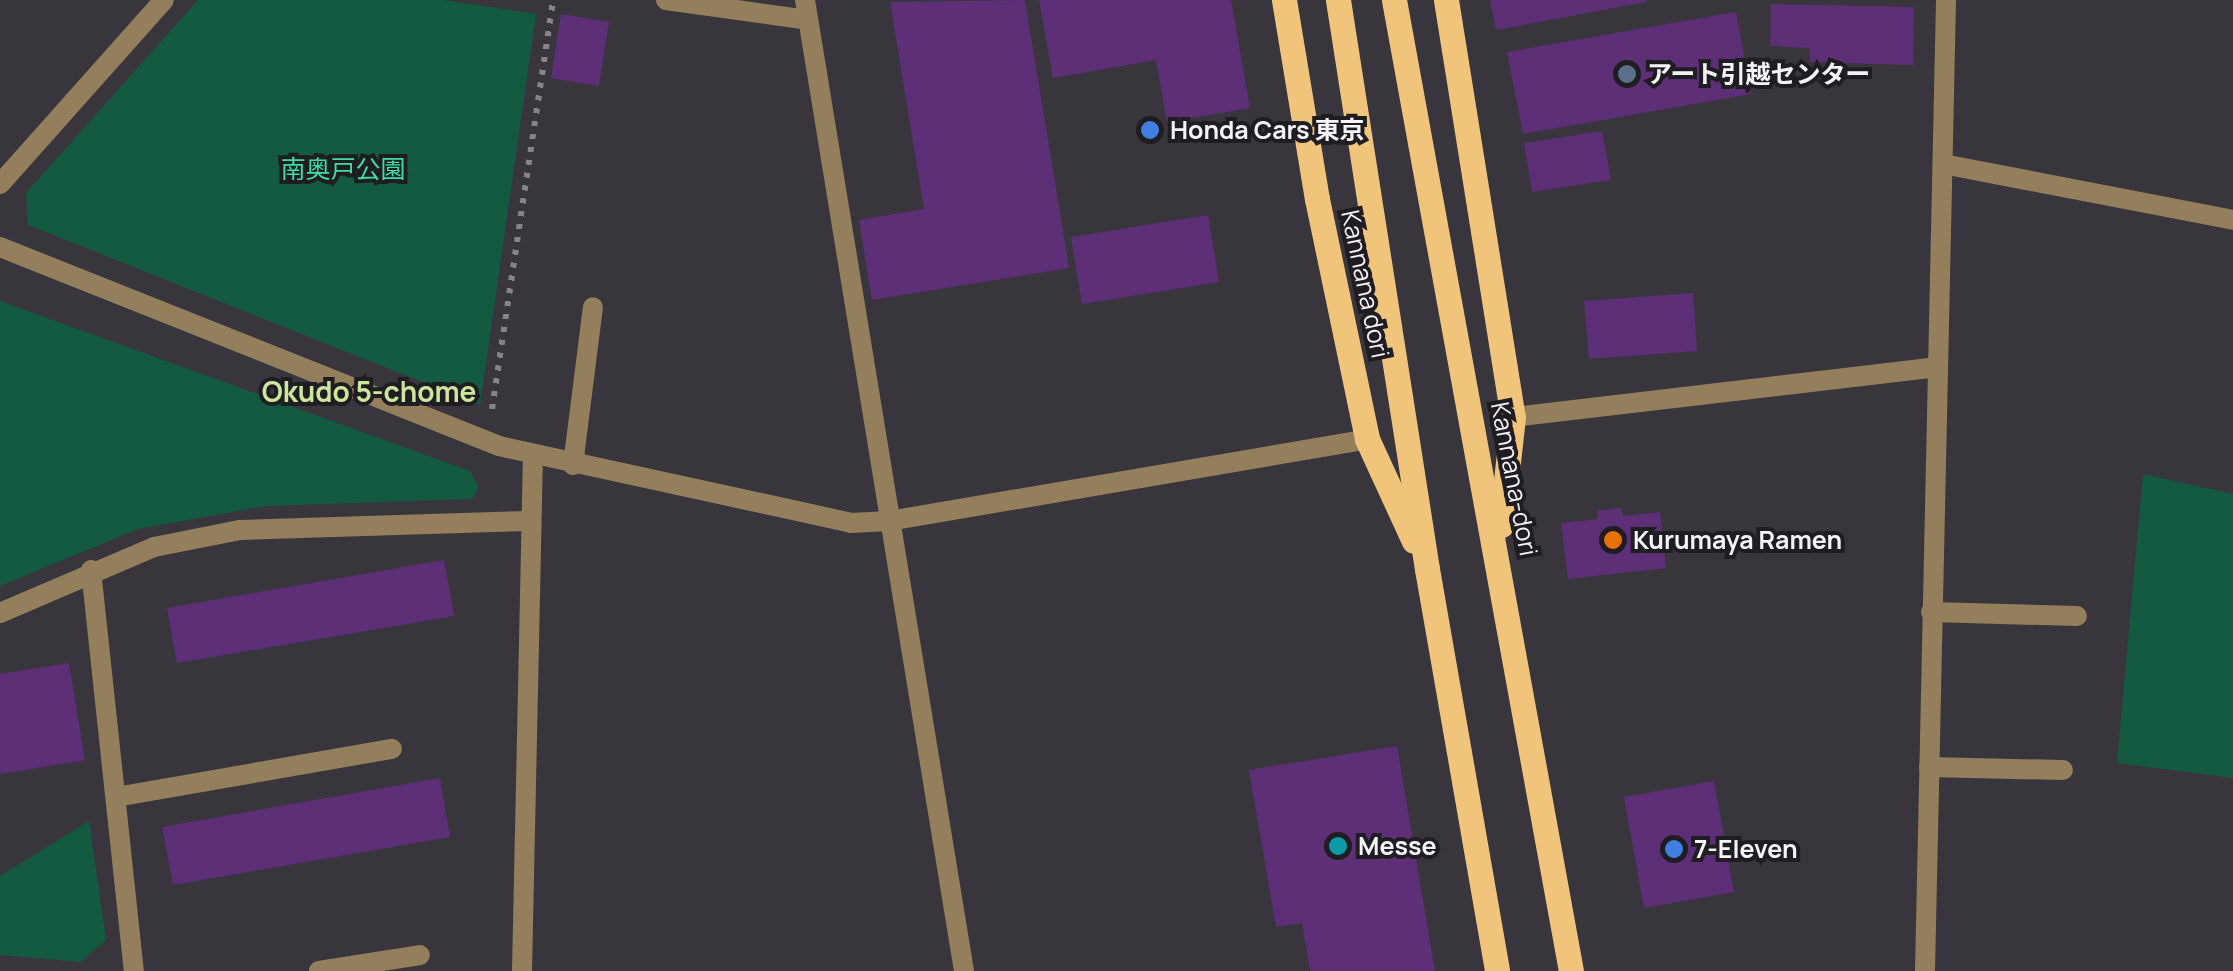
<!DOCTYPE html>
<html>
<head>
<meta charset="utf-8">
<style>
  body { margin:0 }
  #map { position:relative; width:2233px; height:971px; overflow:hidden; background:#39353d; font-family:Manrope,"Noto Sans JP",sans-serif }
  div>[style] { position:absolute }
  .green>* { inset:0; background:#135a40 }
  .building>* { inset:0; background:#5d2f76 }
  .path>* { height:6px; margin-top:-3px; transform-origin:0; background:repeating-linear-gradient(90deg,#87838a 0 5px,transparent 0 13px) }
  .service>* { height:20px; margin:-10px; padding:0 10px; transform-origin:10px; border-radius:10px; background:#937f5c }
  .minor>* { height:20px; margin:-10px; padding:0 10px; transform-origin:10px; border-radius:10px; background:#937f5c }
  .primary>* { height:25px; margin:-12.5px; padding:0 12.5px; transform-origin:12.5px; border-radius:12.5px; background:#f0c57b }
  .dots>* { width:28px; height:28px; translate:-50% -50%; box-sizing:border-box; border:5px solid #1f1d21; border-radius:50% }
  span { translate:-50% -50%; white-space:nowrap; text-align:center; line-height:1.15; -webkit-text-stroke:8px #1f1d21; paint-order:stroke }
  .poi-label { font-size:25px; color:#f6f3f8; font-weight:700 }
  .left { translate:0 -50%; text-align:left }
  .park-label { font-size:25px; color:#3fdca4 }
  .street-label { font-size:25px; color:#f6f3f8 }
  .neighbourhood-label { font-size:28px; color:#cce69d; font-weight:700 }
</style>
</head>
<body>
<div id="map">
  <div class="green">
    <div style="clip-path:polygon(198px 0,444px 0,536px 14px,480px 405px,28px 225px,26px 193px)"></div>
    <div style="clip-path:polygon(0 301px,470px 471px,479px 487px,472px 499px,266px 506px,138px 529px,0 586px)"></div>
    <div style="clip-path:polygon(2143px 474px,2233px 494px,2233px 778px,2117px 763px)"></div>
    <div style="clip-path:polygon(89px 821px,106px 940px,81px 962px,0 955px,0 876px)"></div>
  </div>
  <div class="building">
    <div style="clip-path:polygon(1025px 0,1069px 268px,872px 300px,859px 220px,924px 209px,890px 2px)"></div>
    <div style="clip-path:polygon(1039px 0,1231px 0,1250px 108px,1167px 122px,1156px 60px,1053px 78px)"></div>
    <div style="clip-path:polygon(1490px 0,1646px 0,1646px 2px,1496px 30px)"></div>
    <div style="clip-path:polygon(1771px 4px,1914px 7px,1913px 65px,1810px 62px,1810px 48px,1770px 46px)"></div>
    <div style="clip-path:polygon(1736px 12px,1751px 94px,1523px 134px,1507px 52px)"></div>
    <div style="clip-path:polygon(561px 14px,609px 22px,599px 86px,551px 78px)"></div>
    <div style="clip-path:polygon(1602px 131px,1611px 180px,1532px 192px,1524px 143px)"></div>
    <div style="clip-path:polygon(1208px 215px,1219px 282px,1082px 304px,1071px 237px)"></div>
    <div style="clip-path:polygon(1693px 293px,1697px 351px,1589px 359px,1584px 301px)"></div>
    <div style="clip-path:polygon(1621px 508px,1623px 516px,1660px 512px,1666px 568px,1568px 579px,1561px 523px,1598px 519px,1597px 511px)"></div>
    <div style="clip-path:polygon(444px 560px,454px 616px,177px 663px,167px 608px)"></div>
    <div style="clip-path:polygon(69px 663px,85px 760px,0 774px,0 674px)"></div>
    <div style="clip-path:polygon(1397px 746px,1435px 971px,1310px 971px,1302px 923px,1276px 927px,1249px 770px)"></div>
    <div style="clip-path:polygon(440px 778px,450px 837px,173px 885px,162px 827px)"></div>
    <div style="clip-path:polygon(1714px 781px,1734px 892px,1644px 908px,1624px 797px)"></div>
  </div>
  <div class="path">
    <div style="left:492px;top:409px;width:414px;rotate:-81.5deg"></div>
  </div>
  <div class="service">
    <div style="left:573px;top:465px;width:159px;rotate:-82.8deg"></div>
    <div style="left:91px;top:570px;width:403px;rotate:83.9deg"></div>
    <div style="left:1931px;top:612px;width:146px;rotate:1.6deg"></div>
    <div style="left:1929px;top:767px;width:134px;rotate:1.3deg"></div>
    <div style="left:116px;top:797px;width:280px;rotate:-9.9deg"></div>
    <div style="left:319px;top:971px;width:102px;rotate:-9deg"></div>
  </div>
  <div class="minor">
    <div style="left:666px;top:0;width:143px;rotate:8deg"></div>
    <div style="left:805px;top:0;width:984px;rotate:80.7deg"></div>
    <div style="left:1943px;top:164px;width:295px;rotate:10.9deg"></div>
    <div style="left:0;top:184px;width:246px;rotate:-48.3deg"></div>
    <div style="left:0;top:247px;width:537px;rotate:21.74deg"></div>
    <div style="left:499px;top:446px;width:360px;rotate:12.3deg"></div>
    <div style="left:851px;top:523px;width:38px;rotate:-3deg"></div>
    <div style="left:889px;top:521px;width:485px;rotate:-9.7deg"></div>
    <div style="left:1513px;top:417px;width:426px;rotate:-6.7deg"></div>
    <div style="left:0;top:613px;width:168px;rotate:-23.2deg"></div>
    <div style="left:154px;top:547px;width:88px;rotate:-11.2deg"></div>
    <div style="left:240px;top:530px;width:289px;rotate:-1.8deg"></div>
    <div style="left:522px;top:971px;width:515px;rotate:-88.78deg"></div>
    <div style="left:1925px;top:971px;width:971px;rotate:-88.76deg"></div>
  </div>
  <div class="primary">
    <div style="left:1284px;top:0;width:202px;rotate:80.6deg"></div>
    <div style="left:1317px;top:199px;width:245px;rotate:78.2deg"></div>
    <div style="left:1367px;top:439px;width:112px;rotate:65.3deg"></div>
    <div style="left:1338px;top:0;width:576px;rotate:81.11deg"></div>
    <div style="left:1427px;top:569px;width:408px;rotate:80.1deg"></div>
    <div style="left:1394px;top:0;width:987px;rotate:79.67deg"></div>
    <div style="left:1446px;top:0;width:422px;rotate:80.9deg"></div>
    <div style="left:1513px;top:417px;width:109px;rotate:96.3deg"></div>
  </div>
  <div class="dots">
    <div style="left:1627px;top:74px;background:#5c6f8a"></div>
    <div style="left:1150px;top:130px;background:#3f7fe0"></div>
    <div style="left:1613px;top:540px;background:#e8710a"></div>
    <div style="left:1338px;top:846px;background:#0f9aa8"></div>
    <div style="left:1674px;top:849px;background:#3f7fe0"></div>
  </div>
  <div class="poi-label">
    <span class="left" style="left:1647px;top:74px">アート引越センター</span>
    <span class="left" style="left:1170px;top:130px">Honda Cars 東京</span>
    <span class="left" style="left:1633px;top:540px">Kurumaya Ramen</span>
    <span class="left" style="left:1358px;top:846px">Messe</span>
    <span class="left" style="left:1694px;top:849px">7-Eleven</span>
  </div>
  <div class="park-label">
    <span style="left:343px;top:169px">南奥戸公園</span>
  </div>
  <div class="street-label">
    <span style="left:1365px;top:284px;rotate:78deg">Kannana dori</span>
    <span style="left:1514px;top:479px;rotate:79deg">Kannana-dori</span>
  </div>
  <div class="neighbourhood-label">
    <span style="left:369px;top:391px">Okudo 5-chome</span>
  </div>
</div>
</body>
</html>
